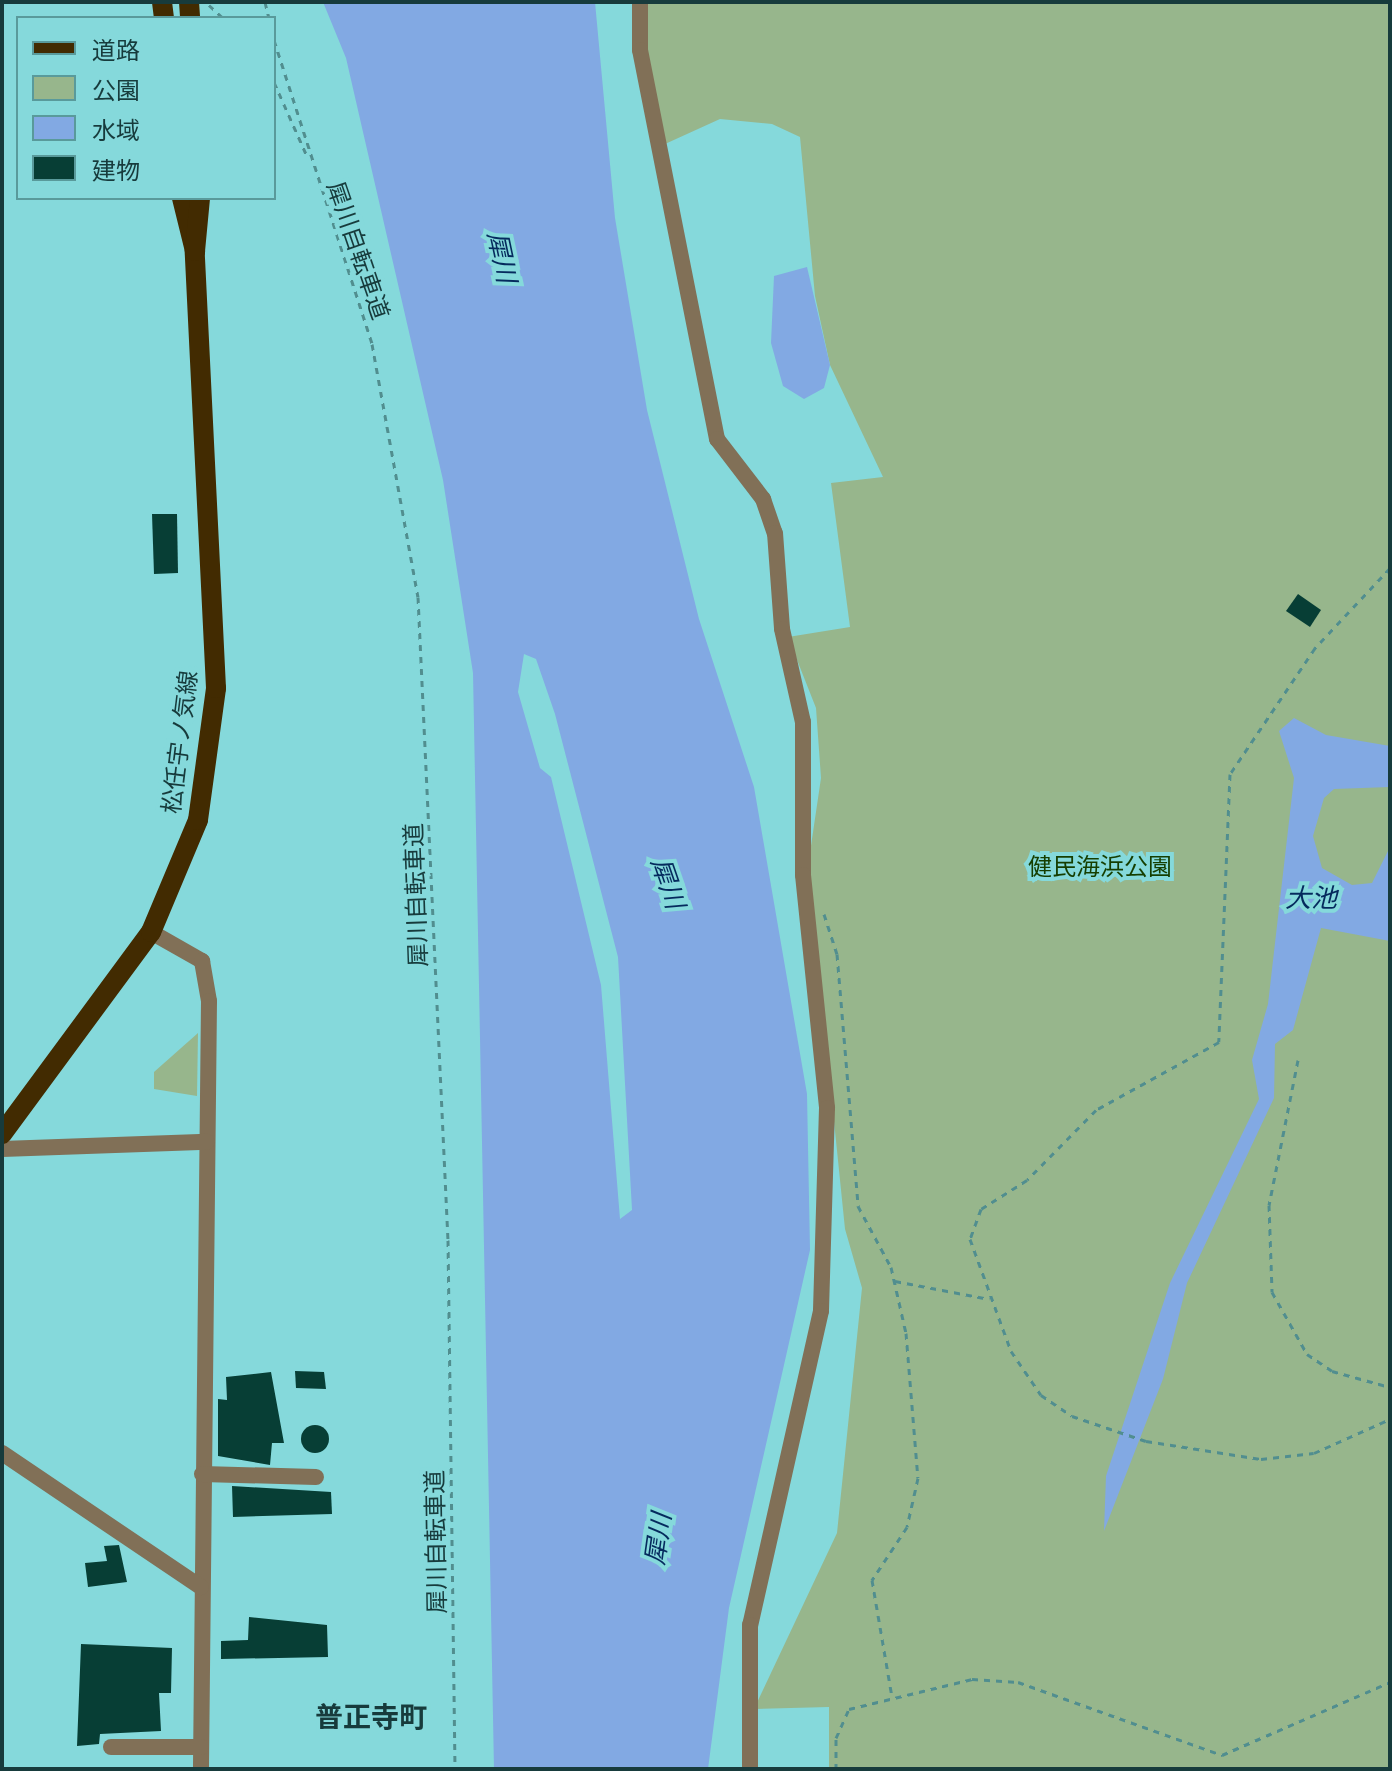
<!DOCTYPE html>
<html>
<head>
<meta charset="utf-8">
<style>
  body { margin:0 }
  #map { position:relative; width:1392px; height:1771px; overflow:hidden; background:#85d9db; font-family:Manrope,"Noto Sans JP",sans-serif }
  div>[style] { position:absolute }
  .green>* { inset:0; background:#97b68c }
  .water>* { inset:0; background:#82a9e3 }
  .building>* { inset:0; background:#073e35 }
  .round { border-radius:50% }
  .path>* { height:3px; margin-top:-1.5px; transform-origin:0; background:repeating-linear-gradient(90deg,#518e8f 0 6px,transparent 0 12px) }
  .minor>* { height:16px; margin:-8px; padding:0 8px; transform-origin:8px; border-radius:8px; background:#817057 }
  .major>* { height:20px; margin:-10px; padding:0 10px; transform-origin:10px; border-radius:10px; background:#422b01 }
  span { translate:-50% -50%; white-space:nowrap; text-align:center; line-height:1.15; -webkit-text-stroke:8px #85d9db; paint-order:stroke }
  .street-label { font-size:24px; color:#173b3c }
  .park-label { font-size:24px; color:#153e00 }
  .water-label { font-size:26px; color:#052a5d; font-style:italic }
  .quarter-label { font-size:28px; color:#173b3c; font-weight:700 }
  .frame { position:absolute; inset:0; border:4px solid #173b3c; pointer-events:none }
  .legend { position:absolute; left:16px; top:16px; width:260px; height:184px; box-sizing:border-box; background:#85d9db; border:2px solid #599a9b; margin:0; padding:10px 14px; list-style:none; font-size:24px; color:#173b3c }
  .legend li { display:flex; align-items:center; gap:16px; height:40px }
  .legend b { width:40px; border:2px solid #599a9b }
</style>
</head>
<body>
<div id="map">
  <div class="green">
    <div style="clip-path:polygon(645px 2px,1390px 2px,1390px 1769px,829px 1769px,829px 1707px,754px 1709px,837px 1533px,862px 1288px,845px 1229px,808px 866px,821px 778px,816px 708px,788px 637px,850px 627px,831px 483px,883px 477px,830px 365px,815px 296px,800px 137px,772px 124px,720px 119px,665px 144px,646px 50px)"></div>
    <div style="clip-path:polygon(198px 1033px,197px 1096px,154px 1089px,154px 1072px)"></div>
  </div>
  <div class="water">
    <div style="clip-path:polygon(evenodd,323px 2px,595px 2px,615px 218px,647px 410px,699px 619px,754px 787px,807px 1094px,810px 1250px,729px 1608px,708px 1769px,494px 1769px,473px 673px,443px 480px,346px 58px,323px 2px,524px 654px,536px 659px,555px 714px,618px 957px,632px 1210px,620px 1219px,601px 985px,551px 777px,540px 768px,518px 692px,524px 654px)"></div>
    <div style="clip-path:polygon(807px 267px,830px 365px,824px 388px,804px 399px,783px 386px,771px 343px,774px 276px)"></div>
    <div style="clip-path:polygon(1294px 718px,1326px 735px,1390px 746px,1390px 787px,1334px 789px,1324px 798px,1313px 836px,1322px 868px,1352px 885px,1372px 883px,1390px 847px,1390px 941px,1321px 928px,1293px 1030px,1275px 1044px,1274px 1098px,1187px 1283px,1163px 1379px,1104px 1531px,1106px 1476px,1170px 1283px,1259px 1099px,1252px 1060px,1268px 1004px,1294px 778px,1279px 731px)"></div>
  </div>
  <div class="building">
    <div style="clip-path:polygon(152px 514px,177px 514px,178px 573px,154px 574px)"></div>
    <div style="clip-path:polygon(1298px 594px,1321px 610px,1310px 627px,1286px 611px)"></div>
    <div style="clip-path:polygon(295px 1371px,324px 1372px,326px 1389px,296px 1388px)"></div>
    <div style="clip-path:polygon(271px 1372px,284px 1443px,272px 1443px,270px 1465px,218px 1456px,218px 1399px,227px 1400px,226px 1377px)"></div>
    <div class="round" style="left:301px;top:1425px;width:28px;height:28px"></div>
    <div style="clip-path:polygon(232px 1486px,331px 1492px,332px 1514px,233px 1517px)"></div>
    <div style="clip-path:polygon(119px 1545px,127px 1582px,88px 1587px,85px 1563px,107px 1561px,104px 1546px)"></div>
    <div style="clip-path:polygon(249px 1617px,327px 1625px,328px 1657px,221px 1659px,221px 1641px,248px 1640px)"></div>
    <div style="clip-path:polygon(81px 1644px,172px 1648px,171px 1693px,159px 1693px,161px 1731px,100px 1734px,99px 1744px,77px 1746px)"></div>
  </div>
  <div class="path">
    <div style="left:265px;top:2px;width:16px;rotate:76deg"></div>
    <div style="left:209px;top:5px;width:19px;rotate:43deg"></div>
    <div style="left:274px;top:40px;width:319px;rotate:72.1deg"></div>
    <div style="left:372px;top:344px;width:257px;rotate:79.7deg"></div>
    <div style="left:418px;top:597px;width:644px;rotate:87.33deg"></div>
    <div style="left:448px;top:1240px;width:529px;rotate:89.24deg"></div>
    <div style="left:274px;top:82px;width:79px;rotate:66deg"></div>
    <div style="left:1390px;top:568px;width:110px;rotate:133.2deg"></div>
    <div style="left:1315px;top:648px;width:152px;rotate:124deg"></div>
    <div style="left:1230px;top:774px;width:268px;rotate:92.4deg"></div>
    <div style="left:1219px;top:1042px;width:141px;rotate:151.1deg"></div>
    <div style="left:1096px;top:1110px;width:98px;rotate:134.6deg"></div>
    <div style="left:1027px;top:1180px;width:54px;rotate:147.8deg"></div>
    <div style="left:981px;top:1209px;width:32px;rotate:110deg"></div>
    <div style="left:970px;top:1239px;width:119px;rotate:69.9deg"></div>
    <div style="left:1011px;top:1351px;width:53px;rotate:55.7deg"></div>
    <div style="left:1041px;top:1395px;width:37px;rotate:34deg"></div>
    <div style="left:1072px;top:1416px;width:78px;rotate:18.7deg"></div>
    <div style="left:1146px;top:1441px;width:116px;rotate:8.9deg"></div>
    <div style="left:1261px;top:1459px;width:53px;rotate:-6.5deg"></div>
    <div style="left:1314px;top:1453px;width:83px;rotate:-24.1deg"></div>
    <div style="left:824px;top:914px;width:42px;rotate:72deg"></div>
    <div style="left:837px;top:954px;width:253px;rotate:85.2deg"></div>
    <div style="left:858px;top:1206px;width:69px;rotate:61.6deg"></div>
    <div style="left:891px;top:1267px;width:68px;rotate:77.2deg"></div>
    <div style="left:906px;top:1333px;width:145px;rotate:85.3deg"></div>
    <div style="left:918px;top:1478px;width:50px;rotate:102.7deg"></div>
    <div style="left:907px;top:1527px;width:64px;rotate:123.4deg"></div>
    <div style="left:872px;top:1580px;width:119px;rotate:80.3deg"></div>
    <div style="left:1298px;top:1060px;width:148px;rotate:101.3deg"></div>
    <div style="left:1269px;top:1205px;width:87px;rotate:88deg"></div>
    <div style="left:1272px;top:1292px;width:71px;rotate:60.6deg"></div>
    <div style="left:1307px;top:1354px;width:30px;rotate:34deg"></div>
    <div style="left:1332px;top:1371px;width:60px;rotate:15.4deg"></div>
    <div style="left:895px;top:1281px;width:96px;rotate:10.8deg"></div>
    <div style="left:347px;top:1769px;width:2px"></div>
    <div style="left:836px;top:1769px;width:31px;rotate:-90deg"></div>
    <div style="left:836px;top:1738px;width:32px;rotate:-66deg"></div>
    <div style="left:849px;top:1709px;width:127px;rotate:-13.7deg"></div>
    <div style="left:972px;top:1679px;width:46px;rotate:3.7deg"></div>
    <div style="left:1018px;top:1682px;width:217px;rotate:19.7deg"></div>
    <div style="left:1222px;top:1755px;width:183px;rotate:-23.5deg"></div>
  </div>
  <div class="minor">
    <div style="left:640px;top:2px;width:48px;rotate:90deg"></div>
    <div style="left:640px;top:50px;width:397px;rotate:78.8deg"></div>
    <div style="left:717px;top:439px;width:76px;rotate:52.5deg"></div>
    <div style="left:763px;top:499px;width:36px;rotate:71deg"></div>
    <div style="left:775px;top:533px;width:96px;rotate:85.8deg"></div>
    <div style="left:782px;top:629px;width:95px;rotate:77.3deg"></div>
    <div style="left:803px;top:722px;width:153px;rotate:90deg"></div>
    <div style="left:803px;top:875px;width:234px;rotate:84.1deg"></div>
    <div style="left:827px;top:1108px;width:203px;rotate:91.7deg"></div>
    <div style="left:821px;top:1311px;width:322px;rotate:102.7deg"></div>
    <div style="left:750px;top:1625px;width:144px;rotate:90deg"></div>
    <div style="left:151px;top:932px;width:59px;rotate:29.6deg"></div>
    <div style="left:202px;top:961px;width:41px;rotate:80.1deg"></div>
    <div style="left:209px;top:1001px;width:768px;rotate:90.6deg"></div>
    <div style="left:2px;top:1149px;width:205px;rotate:-2deg"></div>
    <div style="left:2px;top:1453px;width:240px;rotate:34deg"></div>
    <div style="left:202px;top:1474px;width:114px;rotate:1.5deg"></div>
    <div style="left:111px;top:1747px;width:90px"></div>
  </div>
  <div class="major">
    <div style="left:162px;top:2px;width:16px;rotate:83deg"></div>
    <div style="left:189px;top:2px;width:16px;rotate:86deg"></div>
    <div style="left:182px;top:198px;width:55px;rotate:76.2deg"></div>
    <div style="left:2px;top:1134px;width:251px;rotate:-53.6deg"></div>
    <div style="left:151px;top:932px;width:121px;rotate:-67.2deg"></div>
    <div style="left:198px;top:820px;width:133px;rotate:-82.2deg"></div>
    <div style="left:216px;top:688px;width:438px;rotate:-92.8deg"></div>
    <div style="left:195px;top:251px;width:53px;rotate:-84.6deg"></div>
  </div>
  <div class="street-label">
    <span style="left:359px;top:250px;rotate:71deg">犀川自転車道</span>
    <span style="left:179px;top:742px;rotate:-83deg">松任宇ノ気線</span>
    <span style="left:415px;top:895px;rotate:-92deg">犀川自転車道</span>
    <span style="left:435px;top:1542px;rotate:-91deg">犀川自転車道</span>
  </div>
  <div class="park-label">
    <span style="left:1100px;top:866px">健民海浜公園</span>
  </div>
  <div class="water-label">
    <span style="left:502px;top:257px;rotate:78deg">犀川</span>
    <span style="left:668px;top:883px;rotate:71deg">犀川</span>
    <span style="left:1311px;top:898px">大池</span>
    <span style="left:658px;top:1539px;rotate:-82deg">犀川</span>
  </div>
  <div class="quarter-label">
    <span style="left:371px;top:1716px">普正寺町</span>
  </div>
  <div class="frame"></div>
  <ul class="legend">
  <li><b style="height:10px;background:#422b01"></b>道路</li>
  <li><b style="height:22px;background:#97b68c"></b>公園</li>
  <li><b style="height:22px;background:#82a9e3"></b>水域</li>
  <li><b style="height:22px;background:#073e35"></b>建物</li>
  </ul>
</div>
</body>
</html>
